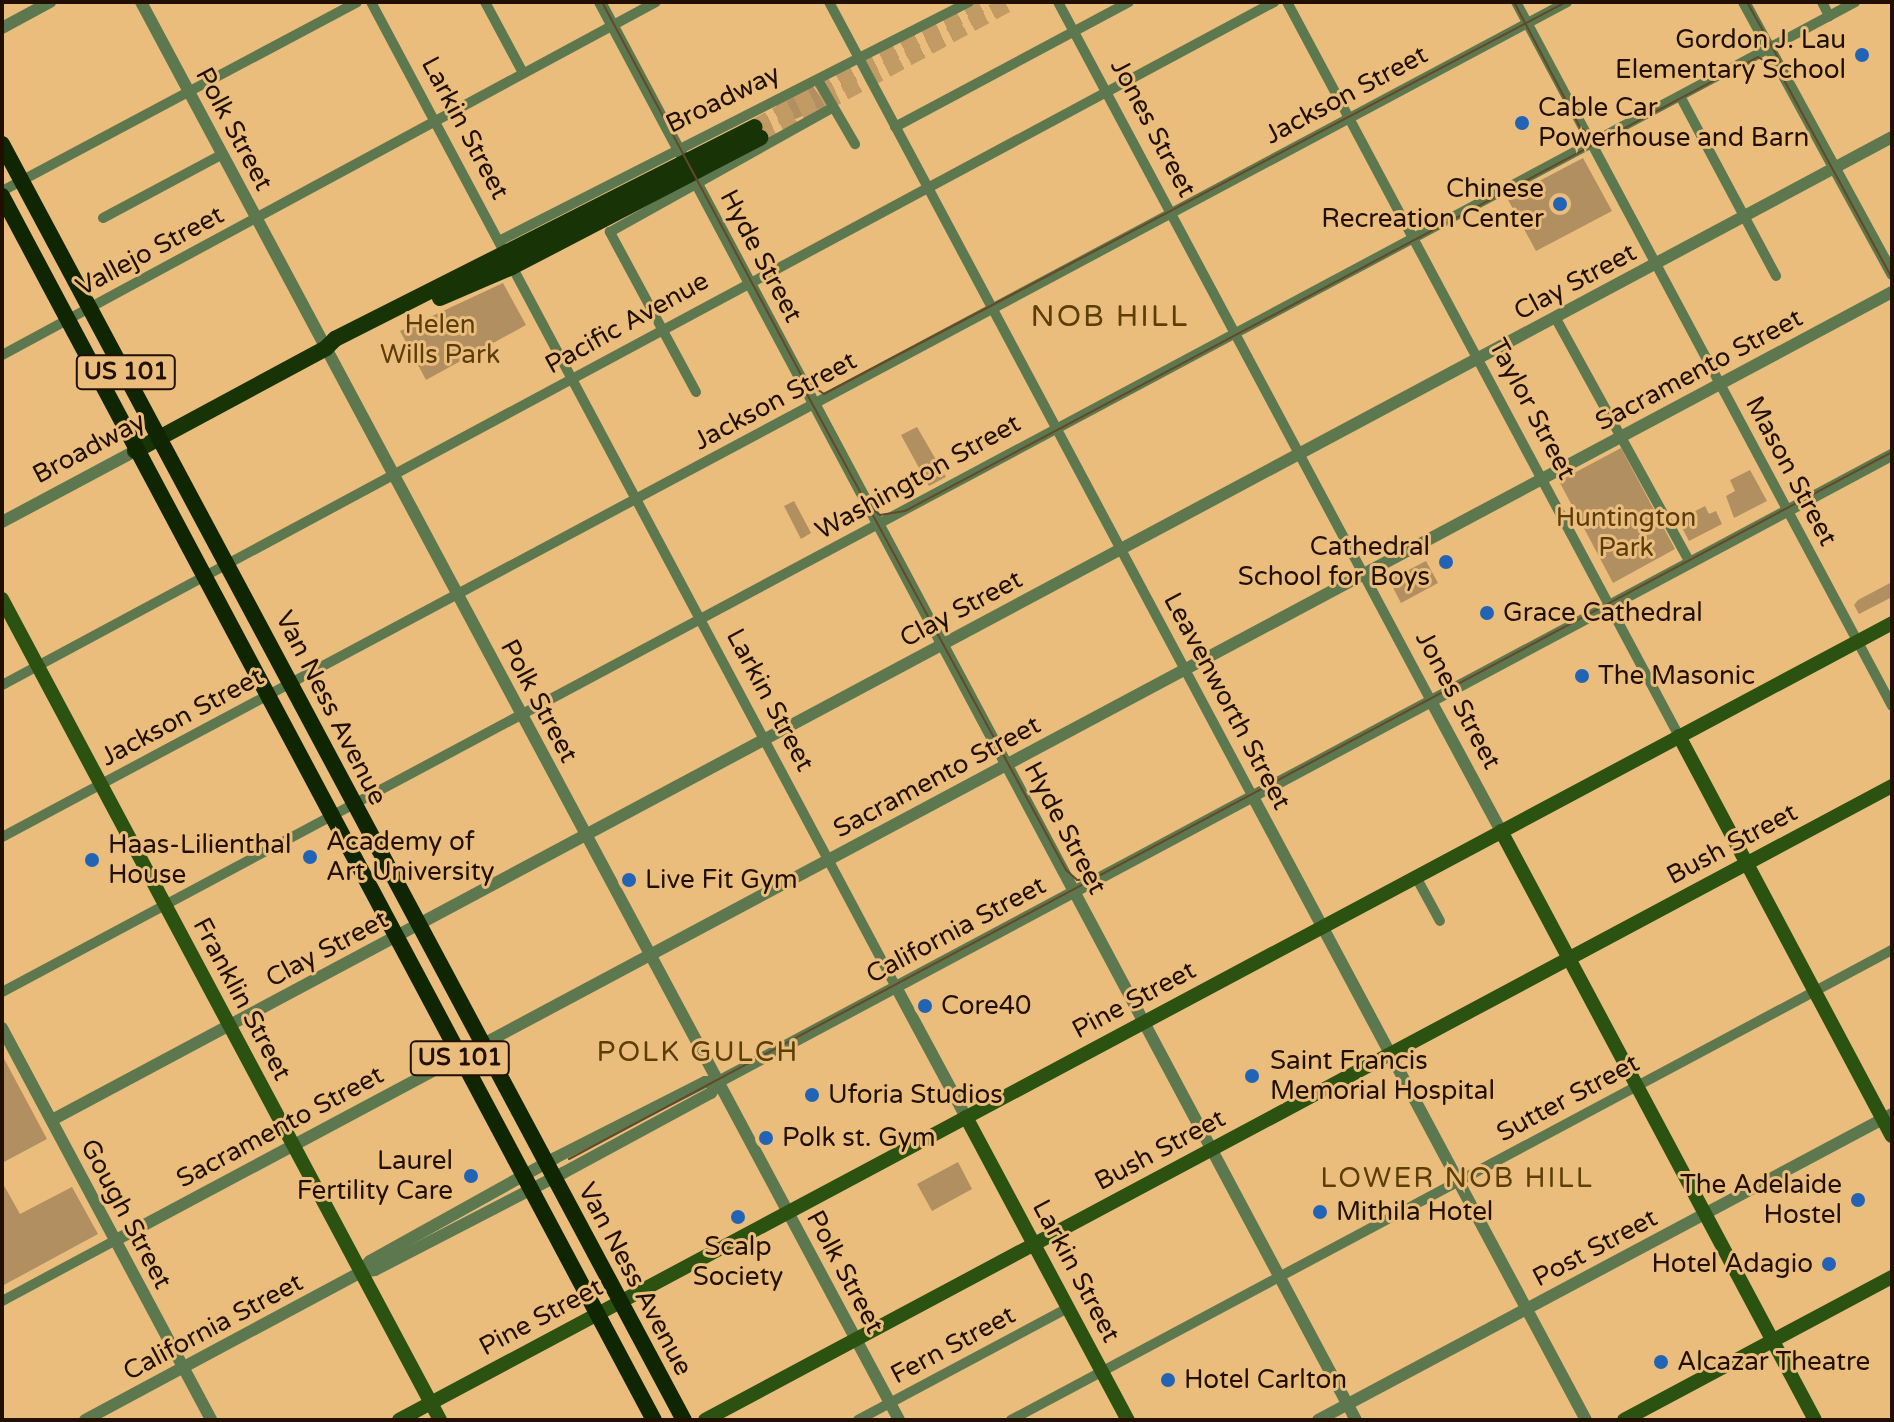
<!DOCTYPE html>
<html>
<head>
<meta charset="utf-8">
<style>
  body { margin:0 }
  #map { position:relative; width:1894px; height:1422px; overflow:hidden; background:#eabd7c; font-family:"Varela Round",sans-serif }
  div>[style] { position:absolute }
  .green>* { inset:0; background:#b18f60 }
  .primary-tunnel>* { height:16px; margin-top:-8px; transform-origin:0; background:repeating-linear-gradient(90deg,#c29a63 0 16px,transparent 0 24px) }
  .minor>* { height:10px; margin:-5px; padding:0 5px; transform-origin:5px; border-radius:5px; background:#5d784f }
  .tertiary>* { height:12px; margin:-6px; padding:0 6px; transform-origin:6px; border-radius:6px; background:#5d784f }
  .secondary>* { height:14px; margin:-7px; padding:0 7px; transform-origin:7px; border-radius:7px; background:#2b5210 }
  .primary>* { height:16px; margin:-8px; padding:0 8px; transform-origin:8px; border-radius:8px; background:#183305 }
  .trunk>* { height:16px; margin:-8px; padding:0 8px; transform-origin:8px; border-radius:8px; background:#102602 }
  .tram>* { height:2px; margin:-1px; padding:0 1px; transform-origin:1px; border-radius:1px; background:#644929 }
  .dots>* { width:22px; height:22px; translate:-50% -50%; box-sizing:border-box; border:4px solid #eabd7c; border-radius:50% }
  span { translate:-50% -50%; white-space:nowrap; text-align:center; line-height:1.15; -webkit-text-stroke:6px #eabd7c; paint-order:stroke }
  .shield-label span { padding:2px 6px; background:#eabd7c; border:2px solid; border-radius:6px; -webkit-text-stroke-width:0 }
  .shield-label { font-size:24px; color:#211000; font-weight:700 }
  .poi-label { font-size:26px; color:#211000 }
  .right { translate:-100% -50%; text-align:right }
  .left { translate:0 -50%; text-align:left }
  .street-label { font-size:26px; color:#211000 }
  .park-label { font-size:26px; color:#5a3d0b }
  .neighbourhood-label { font-size:28px; color:#5c3e06; letter-spacing:2px }
  .quarter-label { font-size:30px; color:#5c3e06; letter-spacing:2px }
  .frame { position:absolute; inset:0; border:4px solid #211000; pointer-events:none }
</style>
</head>
<body>
<div id="map">
  <div class="green">
    <div style="clip-path:polygon(812px 85px,827px 106px,793px 120px,788px 128px,775px 104px)"></div>
    <div style="clip-path:polygon(1583px 158px,1612px 211px,1536px 251px,1507px 198px)"></div>
    <div style="clip-path:polygon(503px 283px,526px 325px,426px 380px,400px 331px)"></div>
    <div style="clip-path:polygon(917px 427px,946px 477px,929px 486px,901px 435px)"></div>
    <div style="clip-path:polygon(1621px 448px,1675px 549px,1613px 583px,1559px 481px)"></div>
    <div style="clip-path:polygon(1750px 470px,1767px 501px,1734px 518px,1726px 496px,1735px 491px,1730px 480px)"></div>
    <div style="clip-path:polygon(794px 501px,811px 533px,801px 539px,784px 506px)"></div>
    <div style="clip-path:polygon(1705px 506px,1709px 514px,1716px 511px,1722px 524px,1689px 541px,1678px 520px)"></div>
    <div style="clip-path:polygon(1426px 561px,1438px 583px,1401px 603px,1389px 580px)"></div>
    <div style="clip-path:polygon(1892px 582px,1892px 597px,1859px 614px,1854px 605px,1858px 600px)"></div>
    <div style="clip-path:polygon(2px 1055px,47px 1139px,2px 1163px)"></div>
    <div style="clip-path:polygon(958px 1162px,972px 1189px,932px 1211px,917px 1184px)"></div>
    <div style="clip-path:polygon(2px 1182px,20px 1214px,72px 1187px,98px 1234px,2px 1286px)"></div>
  </div>
  <div class="primary-tunnel">
    <div style="left:755px;top:127px;width:263px;rotate:-28.4deg"></div>
    <div style="left:760px;top:138px;width:286px;rotate:-28.4deg"></div>
  </div>
  <div class="minor">
    <div style="left:371px;top:2px;width:1116px;rotate:61.94deg"></div>
    <div style="left:485px;top:2px;width:81px;rotate:61.8deg"></div>
    <div style="left:829px;top:2px;width:901px;rotate:61.93deg"></div>
    <div style="left:1058px;top:2px;width:792px;rotate:61.91deg"></div>
    <div style="left:1287px;top:2px;width:832px;rotate:61.9deg"></div>
    <div style="left:1516px;top:2px;width:798px;rotate:61.89deg"></div>
    <div style="left:1822px;top:2px;width:16px;rotate:63deg"></div>
    <div style="left:819px;top:82px;width:72px;rotate:59.9deg"></div>
    <div style="left:1680px;top:96px;width:204px;rotate:61.9deg"></div>
    <div style="left:895px;top:127px;width:265px;rotate:-28.1deg"></div>
    <div style="left:2px;top:191px;width:402px;rotate:-28deg"></div>
    <div style="left:103px;top:218px;width:136px;rotate:-28.1deg"></div>
    <div style="left:499px;top:241px;width:527px;rotate:-26.95deg"></div>
    <div style="left:1555px;top:317px;width:281px;rotate:61.2deg"></div>
    <div style="left:2px;top:355px;width:743px;rotate:-28.36deg"></div>
    <div style="left:696px;top:392px;width:182px;rotate:-118.3deg"></div>
    <div style="left:610px;top:232px;width:254px;rotate:-29.2deg"></div>
    <div style="left:2px;top:685px;width:1444px;rotate:-28.23deg"></div>
    <div style="left:2px;top:837px;width:1774px;rotate:-28.08deg"></div>
    <div style="left:1416px;top:877px;width:50px;rotate:61.4deg"></div>
    <div style="left:2px;top:992px;width:2101px;rotate:-28.11deg"></div>
    <div style="left:2px;top:1301px;width:129px;rotate:-28.2deg"></div>
    <div style="left:858px;top:1420px;width:238px;rotate:-28.1deg"></div>
    <div style="left:1011px;top:1420px;width:999px;rotate:-28.08deg"></div>
  </div>
  <div class="tertiary">
    <div style="left:141px;top:2px;width:1608px;rotate:61.87deg"></div>
    <div style="left:600px;top:2px;width:1607px;rotate:61.94deg"></div>
    <div style="left:1744px;top:2px;width:310px;rotate:61.4deg"></div>
    <div style="left:2px;top:28px;width:55px;rotate:-28.4deg"></div>
    <div style="left:2px;top:522px;width:151px;rotate:-28.1deg"></div>
    <div style="left:1431px;top:701px;width:148px;rotate:61.7deg"></div>
    <div style="left:1253px;top:797px;width:706px;rotate:61.88deg"></div>
    <div style="left:896px;top:987px;width:148px;rotate:61.7deg"></div>
    <div style="left:2px;top:1028px;width:444px;rotate:61.9deg"></div>
    <div style="left:52px;top:1120px;width:2086px;rotate:-28.11deg"></div>
    <div style="left:116px;top:1240px;width:2013px;rotate:-28.09deg"></div>
    <div style="left:361px;top:1272px;width:14px;rotate:-51deg"></div>
    <div style="left:370px;top:1261px;width:212px;rotate:-29.1deg"></div>
    <div style="left:555px;top:1158px;width:168px;rotate:-26.9deg"></div>
    <div style="left:705px;top:1082px;width:13px"></div>
    <div style="left:718px;top:1082px;width:1331px;rotate:-28.11deg"></div>
    <div style="left:85px;top:1420px;width:313px;rotate:-28.2deg"></div>
    <div style="left:361px;top:1272px;width:14px;rotate:-8deg"></div>
    <div style="left:375px;top:1270px;width:212px;rotate:-27.3deg"></div>
    <div style="left:563px;top:1173px;width:168px;rotate:-28.4deg"></div>
    <div style="left:711px;top:1093px;width:13px;rotate:-58deg"></div>
    <div style="left:1318px;top:1420px;width:650px;rotate:-28.06deg"></div>
  </div>
  <div class="secondary">
    <div style="left:2px;top:599px;width:931px;rotate:61.92deg"></div>
    <div style="left:1679px;top:736px;width:453px;rotate:62deg"></div>
    <div style="left:1501px;top:831px;width:667px;rotate:61.94deg"></div>
    <div style="left:966px;top:1117px;width:344px;rotate:61.9deg"></div>
    <div style="left:399px;top:1420px;width:1692px;rotate:-28.09deg"></div>
    <div style="left:705px;top:1420px;width:1346px;rotate:-28.11deg"></div>
    <div style="left:1624px;top:1420px;width:304px;rotate:-28.1deg"></div>
  </div>
  <div class="primary">
    <div style="left:440px;top:298px;width:78px;rotate:-23.3deg"></div>
    <div style="left:512px;top:267px;width:280px;rotate:-27.5deg"></div>
    <div style="left:135px;top:451px;width:217px;rotate:-28.3deg"></div>
    <div style="left:326px;top:348px;width:13px;rotate:-45deg"></div>
    <div style="left:335px;top:339px;width:470px;rotate:-26.8deg"></div>
  </div>
  <div class="trunk">
    <div style="left:2px;top:144px;width:1447px;rotate:61.88deg"></div>
    <div style="left:2px;top:196px;width:1387px;rotate:61.96deg"></div>
  </div>
  <div class="tram">
    <div style="left:602px;top:2px;width:429px;rotate:61.9deg"></div>
    <div style="left:804px;top:380px;width:24px;rotate:35deg"></div>
    <div style="left:824px;top:394px;width:839px;rotate:-27.85deg"></div>
    <div style="left:1514px;top:2px;width:141px;rotate:62.2deg"></div>
    <div style="left:1580px;top:127px;width:13px;rotate:39deg"></div>
    <div style="left:1590px;top:135px;width:17px"></div>
    <div style="left:1747px;top:2px;width:72px;rotate:60.9deg"></div>
    <div style="left:802px;top:385px;width:552px;rotate:61.44deg"></div>
    <div style="left:1066px;top:870px;width:15px;rotate:42deg"></div>
    <div style="left:1077px;top:880px;width:16px;rotate:-4deg"></div>
    <div style="left:864px;top:502px;width:21px;rotate:39deg"></div>
    <div style="left:880px;top:515px;width:25px;rotate:-9deg"></div>
    <div style="left:905px;top:511px;width:966px;rotate:-28.02deg"></div>
    <div style="left:1758px;top:57px;width:23px;rotate:31deg"></div>
    <div style="left:1778px;top:69px;width:238px;rotate:61.4deg"></div>
    <div style="left:569px;top:1159px;width:1500px;rotate:-28.12deg"></div>
  </div>
  <div class="dots">
    <div style="left:1862px;top:55px;background:#2164b5"></div>
    <div style="left:1522px;top:123px;background:#2164b5"></div>
    <div style="left:1560px;top:204px;background:#2164b5"></div>
    <div style="left:1446px;top:562px;background:#2164b5"></div>
    <div style="left:1487px;top:613px;background:#2164b5"></div>
    <div style="left:1582px;top:676px;background:#2164b5"></div>
    <div style="left:310px;top:857px;background:#2164b5"></div>
    <div style="left:92px;top:860px;background:#2164b5"></div>
    <div style="left:629px;top:880px;background:#2164b5"></div>
    <div style="left:925px;top:1006px;background:#2164b5"></div>
    <div style="left:1252px;top:1076px;background:#2164b5"></div>
    <div style="left:812px;top:1095px;background:#2164b5"></div>
    <div style="left:766px;top:1138px;background:#2164b5"></div>
    <div style="left:471px;top:1176px;background:#2164b5"></div>
    <div style="left:1858px;top:1200px;background:#2164b5"></div>
    <div style="left:1320px;top:1212px;background:#2164b5"></div>
    <div style="left:738px;top:1217px;background:#2164b5"></div>
    <div style="left:1829px;top:1264px;background:#2164b5"></div>
    <div style="left:1661px;top:1362px;background:#2164b5"></div>
    <div style="left:1168px;top:1380px;background:#2164b5"></div>
  </div>
  <div class="shield-label">
    <span style="left:126px;top:372px">US 101</span>
    <span style="left:460px;top:1058px">US 101</span>
  </div>
  <div class="poi-label">
    <span class="right" style="left:1846px;top:55px">Gordon J. Lau<br>Elementary School</span>
    <span class="left" style="left:1538px;top:123px">Cable Car<br>Powerhouse and Barn</span>
    <span class="right" style="left:1544px;top:204px">Chinese<br>Recreation Center</span>
    <span class="right" style="left:1430px;top:562px">Cathedral<br>School for Boys</span>
    <span class="left" style="left:1503px;top:613px">Grace Cathedral</span>
    <span class="left" style="left:1598px;top:676px">The Masonic</span>
    <span class="left" style="left:326px;top:857px">Academy of<br>Art University</span>
    <span class="left" style="left:108px;top:860px">Haas-Lilienthal<br>House</span>
    <span class="left" style="left:645px;top:880px">Live Fit Gym</span>
    <span class="left" style="left:941px;top:1006px">Core40</span>
    <span class="left" style="left:1270px;top:1076px">Saint Francis<br>Memorial Hospital</span>
    <span class="left" style="left:828px;top:1095px">Uforia Studios</span>
    <span class="left" style="left:782px;top:1138px">Polk st. Gym</span>
    <span class="right" style="left:453px;top:1176px">Laurel<br>Fertility Care</span>
    <span class="right" style="left:1842px;top:1200px">The Adelaide<br>Hostel</span>
    <span class="left" style="left:1336px;top:1212px">Mithila Hotel</span>
    <span style="left:738px;top:1262px">Scalp<br>Society</span>
    <span class="right" style="left:1813px;top:1264px">Hotel Adagio</span>
    <span class="left" style="left:1677px;top:1362px">Alcazar Theatre</span>
    <span class="left" style="left:1184px;top:1380px">Hotel Carlton</span>
  </div>
  <div class="street-label">
    <span style="left:1346px;top:95px;rotate:-28deg">Jackson Street</span>
    <span style="left:723px;top:99px;rotate:-26deg">Broadway</span>
    <span style="left:465px;top:128px;rotate:62deg">Larkin Street</span>
    <span style="left:1153px;top:128px;rotate:62deg">Jones Street</span>
    <span style="left:234px;top:129px;rotate:62deg">Polk Street</span>
    <span style="left:150px;top:251px;rotate:-28deg">Vallejo Street</span>
    <span style="left:761px;top:256px;rotate:62deg">Hyde Street</span>
    <span style="left:1575px;top:282px;rotate:-28deg">Clay Street</span>
    <span style="left:627px;top:323px;rotate:-29deg">Pacific Avenue</span>
    <span style="left:1699px;top:370px;rotate:-28deg">Sacramento Street</span>
    <span style="left:775px;top:401px;rotate:-28deg">Jackson Street</span>
    <span style="left:1532px;top:409px;rotate:62deg">Taylor Street</span>
    <span style="left:89px;top:448px;rotate:-28deg">Broadway</span>
    <span style="left:1791px;top:471px;rotate:62deg">Mason Street</span>
    <span style="left:918px;top:477px;rotate:-29deg">Washington Street</span>
    <span style="left:961px;top:609px;rotate:-28deg">Clay Street</span>
    <span style="left:770px;top:700px;rotate:62deg">Larkin Street</span>
    <span style="left:1458px;top:700px;rotate:62deg">Jones Street</span>
    <span style="left:539px;top:701px;rotate:62deg">Polk Street</span>
    <span style="left:1227px;top:701px;rotate:62deg">Leavenworth Street</span>
    <span style="left:331px;top:708px;rotate:63deg">Van Ness Avenue</span>
    <span style="left:182px;top:717px;rotate:-28deg">Jackson Street</span>
    <span style="left:937px;top:777px;rotate:-28deg">Sacramento Street</span>
    <span style="left:1065px;top:828px;rotate:62deg">Hyde Street</span>
    <span style="left:1732px;top:844px;rotate:-28deg">Bush Street</span>
    <span style="left:956px;top:930px;rotate:-28deg">California Street</span>
    <span style="left:327px;top:949px;rotate:-28deg">Clay Street</span>
    <span style="left:242px;top:999px;rotate:62deg">Franklin Street</span>
    <span style="left:1134px;top:1000px;rotate:-28deg">Pine Street</span>
    <span style="left:1568px;top:1098px;rotate:-28deg">Sutter Street</span>
    <span style="left:280px;top:1127px;rotate:-28deg">Sacramento Street</span>
    <span style="left:1160px;top:1150px;rotate:-28deg">Bush Street</span>
    <span style="left:126px;top:1214px;rotate:62deg">Gough Street</span>
    <span style="left:1595px;top:1248px;rotate:-28deg">Post Street</span>
    <span style="left:1076px;top:1271px;rotate:62deg">Larkin Street</span>
    <span style="left:845px;top:1272px;rotate:62deg">Polk Street</span>
    <span style="left:635px;top:1279px;rotate:62deg">Van Ness Avenue</span>
    <span style="left:541px;top:1317px;rotate:-28deg">Pine Street</span>
    <span style="left:213px;top:1327px;rotate:-28deg">California Street</span>
    <span style="left:953px;top:1345px;rotate:-28deg">Fern Street</span>
  </div>
  <div class="park-label">
    <span style="left:440px;top:340px">Helen<br>Wills Park</span>
    <span style="left:1626px;top:533px">Huntington<br>Park</span>
  </div>
  <div class="neighbourhood-label">
    <span style="left:698px;top:1052px">POLK GULCH</span>
    <span style="left:1457px;top:1178px">LOWER NOB HILL</span>
  </div>
  <div class="quarter-label">
    <span style="left:1110px;top:317px">NOB HILL</span>
  </div>
  <div class="frame"></div>
</div>
</body>
</html>
